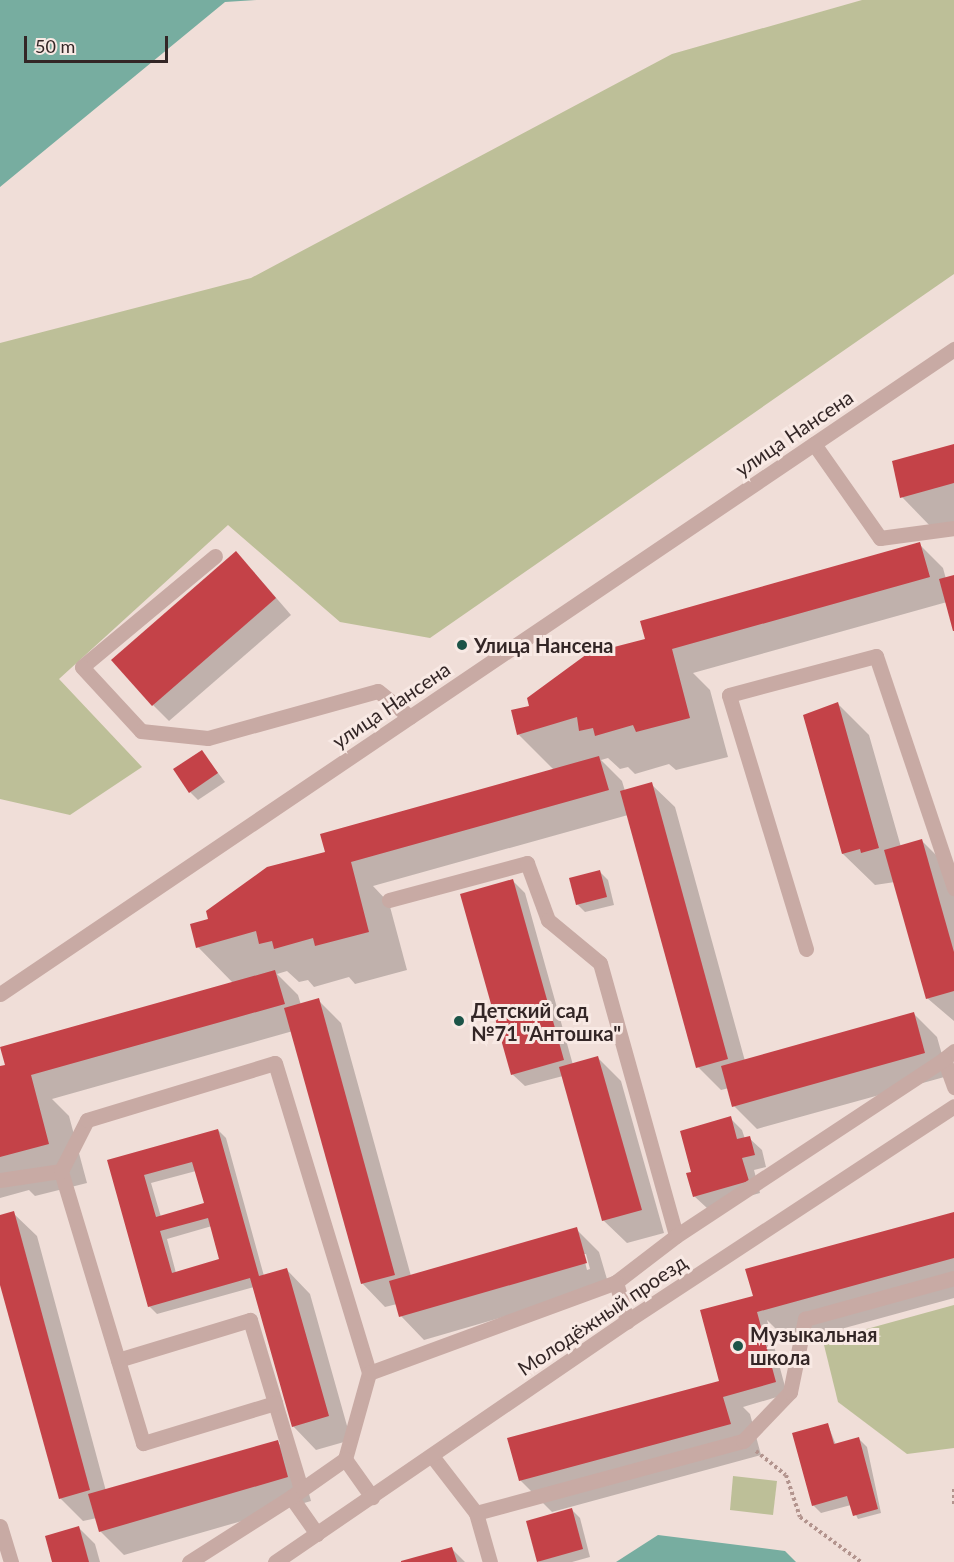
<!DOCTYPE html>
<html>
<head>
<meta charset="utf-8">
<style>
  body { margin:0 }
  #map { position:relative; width:954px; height:1562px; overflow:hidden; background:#f0ded8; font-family:Lato,sans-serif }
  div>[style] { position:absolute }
  .green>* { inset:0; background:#bdbf98 }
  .water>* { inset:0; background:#77ada0 }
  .shadow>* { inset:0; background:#0003 }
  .building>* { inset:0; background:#c44248 }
  .path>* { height:4px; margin-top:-2px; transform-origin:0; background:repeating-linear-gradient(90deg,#b3948e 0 3px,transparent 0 6px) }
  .minor>* { height:15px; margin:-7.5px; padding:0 7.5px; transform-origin:7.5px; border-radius:7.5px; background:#c8aaa4 }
  .dots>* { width:16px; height:16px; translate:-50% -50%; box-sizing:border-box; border:3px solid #f8e9e4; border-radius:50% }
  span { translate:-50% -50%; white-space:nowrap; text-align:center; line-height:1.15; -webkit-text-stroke:6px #f8e9e4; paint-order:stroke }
  .street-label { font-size:20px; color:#332626 }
  .poi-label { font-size:20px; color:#332626; font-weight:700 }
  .left { translate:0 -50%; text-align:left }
  .scale { position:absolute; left:24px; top:36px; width:144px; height:27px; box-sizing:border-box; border:3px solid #332626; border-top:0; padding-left:8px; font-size:18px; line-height:21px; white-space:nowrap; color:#332626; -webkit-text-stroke:4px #f8e9e4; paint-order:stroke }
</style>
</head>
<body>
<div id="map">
  <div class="green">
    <div style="clip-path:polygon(862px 0,954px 0,954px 274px,430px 638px,340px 622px,228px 525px,59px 679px,142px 767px,70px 815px,0 799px,0 343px,251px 278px,672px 54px)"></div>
    <div style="clip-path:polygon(954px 1305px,954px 1448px,907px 1454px,838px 1402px,823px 1341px)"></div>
    <div style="clip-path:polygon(733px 1476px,777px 1481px,773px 1515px,730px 1510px)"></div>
  </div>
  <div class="water">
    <div style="clip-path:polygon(0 0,256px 0,225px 2px,0 187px)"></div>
    <div style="clip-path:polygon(658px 1535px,785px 1551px,796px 1562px,616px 1562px)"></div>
  </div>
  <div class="shadow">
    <div style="clip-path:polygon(954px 445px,954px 523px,933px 529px,902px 497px)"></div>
    <div style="clip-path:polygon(evenodd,919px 544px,943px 568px,946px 579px,954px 577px,954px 628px,947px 602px,693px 673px,710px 690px,728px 757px,676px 770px,669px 764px,635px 774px,628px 767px,620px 769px,608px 758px,601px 760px,622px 781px,625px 791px,651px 784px,675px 807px,745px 1061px,914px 1014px,937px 1037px,948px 1076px,757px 1129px,734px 1106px,729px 1088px,721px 1090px,698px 1067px,628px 815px,373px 886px,389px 903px,407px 970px,355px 984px,349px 977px,314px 987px,308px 980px,299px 982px,287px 971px,277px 974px,298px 995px,301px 1005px,318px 1000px,341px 1023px,411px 1276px,576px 1229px,599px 1252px,609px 1286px,424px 1340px,401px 1316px,397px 1304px,385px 1307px,362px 1283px,293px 1031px,52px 1099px,69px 1116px,87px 1183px,35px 1196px,29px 1190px,0 1198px,0 1068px,233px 983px,198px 947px,210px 920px,324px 854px,554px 770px,518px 734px,531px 707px,647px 640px,919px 544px,583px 1254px,586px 1254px,590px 1269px,587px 1270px,583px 1254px)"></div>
    <div style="clip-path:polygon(252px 570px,291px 615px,169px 721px,153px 705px)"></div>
    <div style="clip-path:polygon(838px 704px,869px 735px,901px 847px,922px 841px,945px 864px,954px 895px,954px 1021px,927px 998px,895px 882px,875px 885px,843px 854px)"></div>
    <div style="clip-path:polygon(202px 752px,225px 782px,198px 800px,190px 792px)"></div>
    <div style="clip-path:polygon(600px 872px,608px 880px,614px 905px,585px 912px,577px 904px)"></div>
    <div style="clip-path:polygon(513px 881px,525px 893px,573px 1065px,598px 1058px,621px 1081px,664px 1233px,627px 1243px,603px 1220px,563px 1076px,525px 1086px,512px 1074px)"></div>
    <div style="clip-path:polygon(730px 1118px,742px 1130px,745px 1139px,749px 1138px,762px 1150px,766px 1167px,754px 1170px,760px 1193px,707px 1208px,694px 1196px,693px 1173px)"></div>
    <div style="clip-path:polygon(evenodd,218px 1130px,226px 1138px,264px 1276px,287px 1270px,310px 1294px,351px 1440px,316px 1450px,293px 1426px,254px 1287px,157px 1314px,149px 1306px,109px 1161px,218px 1130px,196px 1171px,206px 1204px,161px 1217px,151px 1183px,196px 1171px,218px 1130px,212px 1226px,221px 1260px,176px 1273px,167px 1239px,212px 1226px)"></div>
    <div style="clip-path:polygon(13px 1213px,37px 1236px,106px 1491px,277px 1442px,301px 1465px,311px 1501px,124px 1555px,100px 1531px,97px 1518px,83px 1521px,60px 1498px,0 1279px,0 1216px)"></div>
    <div style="clip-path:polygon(954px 1214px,954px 1298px,790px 1343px,767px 1320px,787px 1394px,743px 1407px,750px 1414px,761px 1455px,552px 1512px,520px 1480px,721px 1382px,752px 1298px)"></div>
    <div style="clip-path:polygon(828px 1425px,836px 1445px,859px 1439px,867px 1447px,881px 1513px,858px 1519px,851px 1505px,821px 1513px,813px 1505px)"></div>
    <div style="clip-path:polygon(572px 1510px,580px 1518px,590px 1557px,572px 1562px,539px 1562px)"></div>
    <div style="clip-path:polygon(79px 1528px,95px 1544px,100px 1562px,54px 1562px)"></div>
    <div style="clip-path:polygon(452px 1549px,465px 1562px,405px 1562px)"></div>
  </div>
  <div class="building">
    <div style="clip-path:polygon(954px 444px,954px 483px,900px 498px,892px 461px)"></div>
    <div style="clip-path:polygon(920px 542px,930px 577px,672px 649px,690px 718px,636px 732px,633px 725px,595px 736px,593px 728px,579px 731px,577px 717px,517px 735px,511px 710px,529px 706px,527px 698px,587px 654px,645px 639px,640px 621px)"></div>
    <div style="clip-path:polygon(236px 551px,276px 598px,152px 706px,111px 660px)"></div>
    <div style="clip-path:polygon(954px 575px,954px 631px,953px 631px,939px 579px)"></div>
    <div style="clip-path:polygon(838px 702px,879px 848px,861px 853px,860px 849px,842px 854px,803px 715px)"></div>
    <div style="clip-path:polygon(202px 750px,218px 773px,189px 793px,173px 769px)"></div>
    <div style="clip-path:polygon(599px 756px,609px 790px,351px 862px,369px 932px,315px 946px,313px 938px,274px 949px,272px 941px,259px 944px,256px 931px,196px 948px,190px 924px,208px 919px,206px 911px,267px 867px,325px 852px,320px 834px)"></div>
    <div style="clip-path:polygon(652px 782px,728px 1059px,696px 1068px,620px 791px)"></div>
    <div style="clip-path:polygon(922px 839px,954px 952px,954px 991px,926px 999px,884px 850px)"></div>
    <div style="clip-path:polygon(600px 870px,607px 897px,576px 905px,569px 878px)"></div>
    <div style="clip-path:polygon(513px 879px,564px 1060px,511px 1075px,460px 894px)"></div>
    <div style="clip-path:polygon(275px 970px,285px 1004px,31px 1075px,49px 1144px,0 1157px,0 1066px,5px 1065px,0 1047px)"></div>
    <div style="clip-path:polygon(319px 998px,395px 1275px,361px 1284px,284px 1008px)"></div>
    <div style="clip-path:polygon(914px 1012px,925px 1053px,732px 1107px,721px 1066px)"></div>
    <div style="clip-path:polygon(598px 1056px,642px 1210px,602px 1221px,559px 1067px)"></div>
    <div style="clip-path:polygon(731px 1116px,737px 1139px,750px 1136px,755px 1155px,742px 1158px,749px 1181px,693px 1197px,686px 1173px,691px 1172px,680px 1131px)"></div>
    <div style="clip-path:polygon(evenodd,218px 1129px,259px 1276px,287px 1268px,329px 1416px,292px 1427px,250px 1278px,148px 1307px,107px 1160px,218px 1129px,192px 1162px,204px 1203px,156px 1217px,144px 1175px,192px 1162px,218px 1129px,208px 1218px,219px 1259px,172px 1273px,160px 1231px,208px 1218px)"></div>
    <div style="clip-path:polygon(14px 1211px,90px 1490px,59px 1499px,0 1285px,0 1215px)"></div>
    <div style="clip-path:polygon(954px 1212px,954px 1258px,757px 1312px,776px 1382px,723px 1397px,731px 1424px,519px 1481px,507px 1438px,719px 1381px,700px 1310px,753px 1296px,745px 1269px)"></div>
    <div style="clip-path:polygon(577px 1227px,587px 1263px,399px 1317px,389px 1281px)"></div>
    <div style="clip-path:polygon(828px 1423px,834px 1444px,859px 1437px,878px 1509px,853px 1516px,847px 1496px,812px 1506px,792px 1433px)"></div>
    <div style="clip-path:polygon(278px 1440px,288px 1477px,99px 1532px,88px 1494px)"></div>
    <div style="clip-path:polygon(572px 1508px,583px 1549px,537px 1562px,526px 1521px)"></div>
    <div style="clip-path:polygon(79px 1526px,89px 1562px,52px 1562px,45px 1536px)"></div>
    <div style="clip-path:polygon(452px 1547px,457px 1562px,401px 1562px,401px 1561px)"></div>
  </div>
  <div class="path">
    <div style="left:756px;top:1451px;width:38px;rotate:39deg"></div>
    <div style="left:786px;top:1475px;width:44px;rotate:71.6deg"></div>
    <div style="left:800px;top:1517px;width:76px;rotate:36.4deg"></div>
    <div style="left:954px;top:1489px;width:18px;rotate:90deg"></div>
  </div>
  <div class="minor">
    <div style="left:814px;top:444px;width:115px;rotate:54.9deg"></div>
    <div style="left:880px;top:538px;width:75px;rotate:-7.7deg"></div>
    <div style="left:215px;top:556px;width:173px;rotate:140.2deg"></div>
    <div style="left:82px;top:667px;width:87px;rotate:47.3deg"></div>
    <div style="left:141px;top:731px;width:67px;rotate:6deg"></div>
    <div style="left:208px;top:738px;width:176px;rotate:-15.5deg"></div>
    <div style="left:378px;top:691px;width:41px;rotate:39.1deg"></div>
    <div style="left:389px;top:900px;width:143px;rotate:-15deg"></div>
    <div style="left:527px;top:863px;width:61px;rotate:69.8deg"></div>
    <div style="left:548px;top:920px;width:67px;rotate:39.6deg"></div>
    <div style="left:600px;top:963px;width:283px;rotate:74.4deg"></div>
    <div style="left:676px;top:1236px;width:76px;rotate:142.5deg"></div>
    <div style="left:806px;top:949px;width:265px;rotate:-106.9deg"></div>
    <div style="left:729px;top:695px;width:152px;rotate:-14.9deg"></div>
    <div style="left:876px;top:656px;width:245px;rotate:71.4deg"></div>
    <div style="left:0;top:994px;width:1152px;rotate:-34.06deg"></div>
    <div style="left:954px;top:1051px;width:13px;rotate:141deg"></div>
    <div style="left:944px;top:1059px;width:30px;rotate:70deg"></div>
    <div style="left:0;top:1180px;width:62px;rotate:-8.4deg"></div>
    <div style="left:676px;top:1236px;width:321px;rotate:-33.4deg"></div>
    <div style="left:118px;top:1360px;width:138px;rotate:-16.9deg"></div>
    <div style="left:250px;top:1320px;width:87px;rotate:73.2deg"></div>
    <div style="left:432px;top:1456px;width:72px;rotate:52.3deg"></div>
    <div style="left:476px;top:1513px;width:51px;rotate:74.1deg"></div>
    <div style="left:345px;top:1459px;width:89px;rotate:-74.4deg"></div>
    <div style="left:301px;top:1489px;width:90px;rotate:-106.8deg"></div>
    <div style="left:275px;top:1403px;width:138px;rotate:163.1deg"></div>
    <div style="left:143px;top:1443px;width:284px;rotate:-106.8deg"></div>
    <div style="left:61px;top:1171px;width:57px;rotate:-63deg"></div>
    <div style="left:87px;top:1120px;width:196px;rotate:-16.9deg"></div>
    <div style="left:275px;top:1063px;width:324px;rotate:73.1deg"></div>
    <div style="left:369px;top:1373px;width:263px;rotate:-20.2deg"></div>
    <div style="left:616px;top:1282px;width:41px;rotate:74.2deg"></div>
    <div style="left:476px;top:1513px;width:277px;rotate:-15.1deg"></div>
    <div style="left:743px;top:1441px;width:68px;rotate:-46.2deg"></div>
    <div style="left:790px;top:1392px;width:75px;rotate:-78.4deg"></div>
    <div style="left:805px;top:1319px;width:155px;rotate:-15.4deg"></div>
    <div style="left:0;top:1526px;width:38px;rotate:73deg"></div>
    <div style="left:317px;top:1534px;width:45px;rotate:-125.1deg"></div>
    <div style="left:291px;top:1497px;width:66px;rotate:-35.1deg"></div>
    <div style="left:345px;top:1459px;width:47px;rotate:54.6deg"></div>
    <div style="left:189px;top:1562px;width:121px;rotate:-32.5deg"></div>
    <div style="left:275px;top:1562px;width:427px;rotate:-34.4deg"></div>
    <div style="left:627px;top:1321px;width:391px;rotate:-33.3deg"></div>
  </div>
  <div class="dots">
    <div style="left:462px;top:645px;background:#1c5448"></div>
    <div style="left:459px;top:1021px;background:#1c5448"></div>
    <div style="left:738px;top:1346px;background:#1c5448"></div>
  </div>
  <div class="street-label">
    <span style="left:794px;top:433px;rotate:-34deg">улица Нансена</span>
    <span style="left:391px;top:705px;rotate:-34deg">улица Нансена</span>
    <span style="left:602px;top:1315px;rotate:-34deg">Молодёжный проезд</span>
  </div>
  <div class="poi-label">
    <span class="left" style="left:474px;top:645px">Улица Нансена</span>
    <span class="left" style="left:471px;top:1022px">Детский сад<br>№71 "Антошка"</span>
    <span class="left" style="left:750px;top:1346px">Музыкальная<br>школа</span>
  </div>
  <div class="scale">50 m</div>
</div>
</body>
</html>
